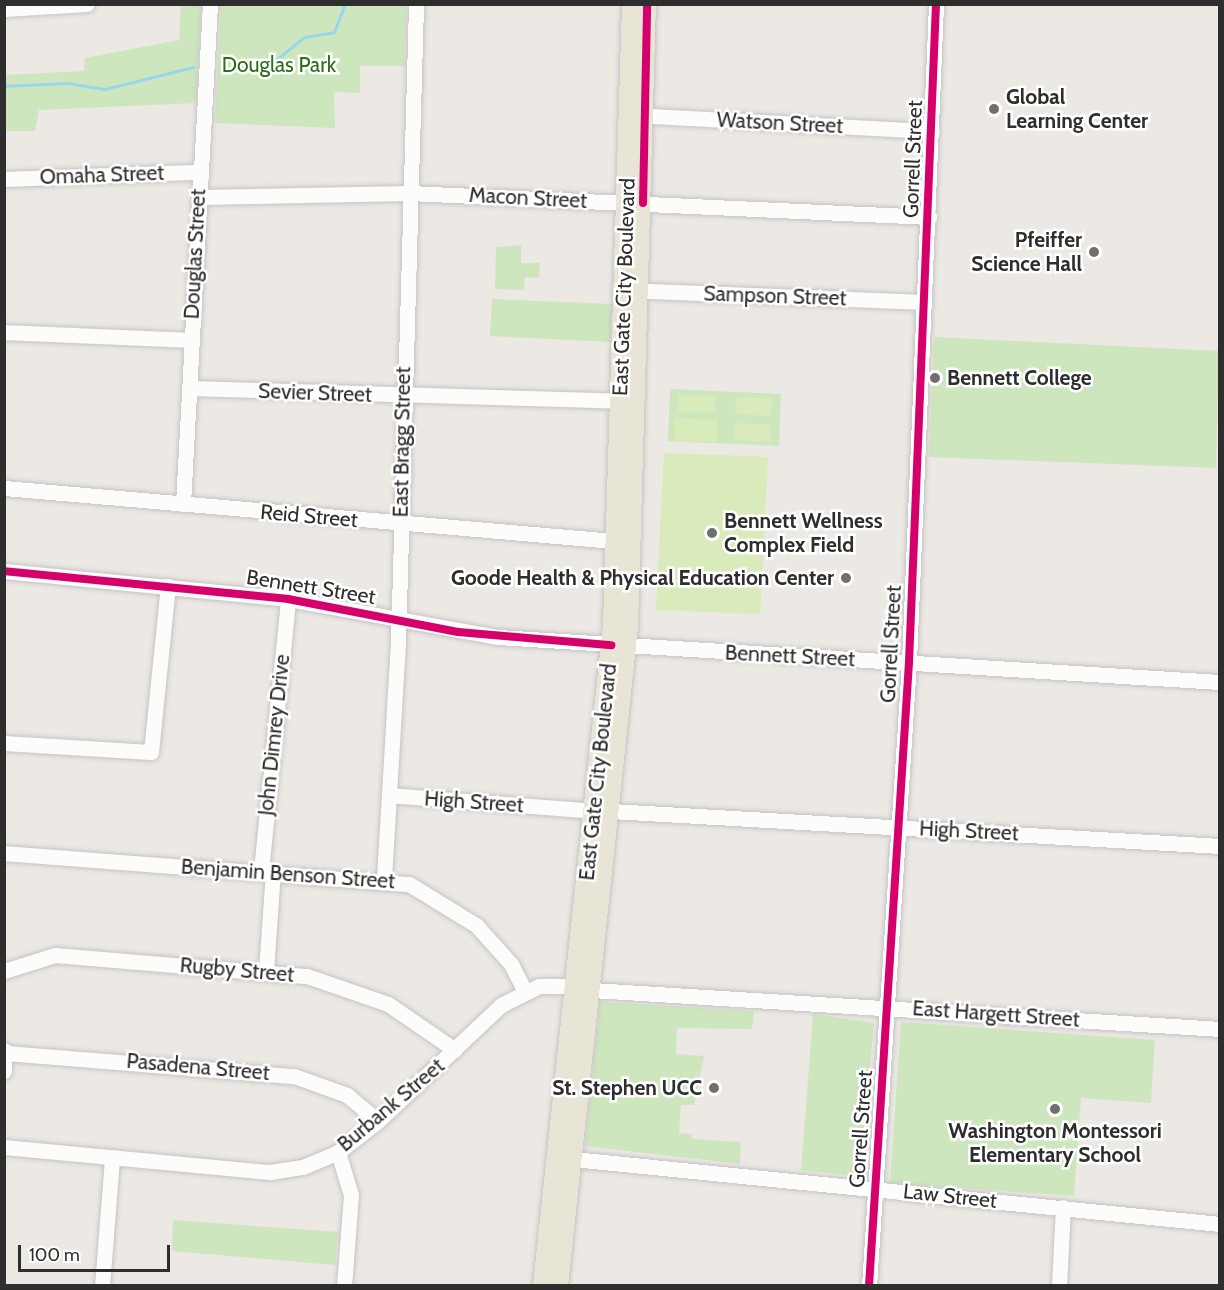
<!DOCTYPE html>
<html>
<head>
<meta charset="utf-8">
<style>
  body { margin:0 }
  #map { position:relative; width:1224px; height:1290px; overflow:hidden; background:#ece8e4; font-family:Cabin,sans-serif }
  div>[style] { position:absolute }
  .green>* { inset:0; background:#cee6be }
  .pitch>* { inset:0; background:#d9eabb }
  .stream>* { height:3px; margin:-1.5px; padding:0 1.5px; transform-origin:1.5px; border-radius:1.5px; background:#99d6ec }
  .roads { filter:drop-shadow(0 0 2px #c5c4c5) drop-shadow(0 0 2px #c5c4c5) }
  .minor>* { height:15px; margin:-7.5px; padding:0 7.5px; transform-origin:7.5px; border-radius:7.5px; background:#fcfcfb }
  .major>* { height:18px; margin:-9px; padding:0 9px; transform-origin:9px; border-radius:9px; background:#e8e4d6 }
  .cycleway>* { height:8px; margin:-4px; padding:0 4px; transform-origin:4px; border-radius:4px; background:#d6006c }
  .dots>* { width:16px; height:16px; translate:-50% -50%; box-sizing:border-box; border:3px solid #fff; border-radius:50% }
  span { translate:-50% -50%; white-space:nowrap; text-align:center; line-height:1.15; -webkit-text-stroke:5px #fff; paint-order:stroke }
  .park-label { font-size:21px; color:#2c6e1b }
  .poi-label { font-size:21px; color:#2e2e2e; font-weight:700 }
  .left { translate:0 -50%; text-align:left }
  .right { translate:-100% -50%; text-align:right }
  .street-label { font-size:21px; color:#2e2e2e }
  .frame { position:absolute; inset:0; border:6px solid #2e2e2e; pointer-events:none }
  .scale { position:absolute; left:18px; top:1245px; width:152px; height:27px; box-sizing:border-box; border:3px solid #2e2e2e; border-top:0; padding-left:8px; font-size:18px; line-height:21px; white-space:nowrap; color:#2e2e2e; -webkit-text-stroke:4px #fff; paint-order:stroke }
</style>
</head>
<body>
<div id="map">
  <div class="green">
    <div style="clip-path:polygon(201px 5px,196px 103px,39px 110px,35px 131px,5px 131px,5px 75px,84px 71px,85px 58px,179px 40px,181px 6px)"></div>
    <div style="clip-path:polygon(221px 5px,406px 5px,405px 66px,360px 66px,360px 93px,334px 92px,335px 128px,215px 123px)"></div>
    <div style="clip-path:polygon(521px 245px,521px 263px,540px 263px,539px 278px,525px 277px,524px 290px,495px 289px,496px 247px)"></div>
    <div style="clip-path:polygon(492px 299px,613px 304px,611px 342px,490px 336px)"></div>
    <div style="clip-path:polygon(934px 337px,1219px 351px,1216px 468px,929px 457px)"></div>
    <div style="clip-path:polygon(670px 389px,781px 394px,779px 446px,668px 441px)"></div>
    <div style="clip-path:polygon(600px 1002px,754px 1011px,752px 1029px,677px 1028px,676px 1054px,704px 1056px,694px 1105px,681px 1105px,679px 1133px,692px 1134px,692px 1139px,741px 1142px,740px 1164px,585px 1146px)"></div>
    <div style="clip-path:polygon(813px 1014px,874px 1023px,860px 1177px,801px 1170px)"></div>
    <div style="clip-path:polygon(901px 1022px,1155px 1040px,1151px 1103px,1081px 1098px,1074px 1196px,890px 1183px)"></div>
    <div style="clip-path:polygon(173px 1220px,338px 1232px,335px 1265px,172px 1251px)"></div>
  </div>
  <div class="pitch">
    <div style="clip-path:polygon(679px 395px,715px 396px,715px 413px,678px 411px)"></div>
    <div style="clip-path:polygon(736px 397px,772px 399px,771px 416px,735px 414px)"></div>
    <div style="clip-path:polygon(675px 418px,718px 420px,717px 442px,674px 440px)"></div>
    <div style="clip-path:polygon(734px 423px,771px 425px,770px 442px,734px 440px)"></div>
    <div style="clip-path:polygon(664px 453px,768px 457px,760px 614px,656px 610px)"></div>
  </div>
  <div class="stream">
    <div style="left:224px;top:71px;width:54px;rotate:-12.8deg"></div>
    <div style="left:277px;top:59px;width:35px;rotate:-39deg"></div>
    <div style="left:304px;top:37px;width:30px;rotate:-9deg"></div>
    <div style="left:334px;top:32px;width:30px;rotate:-69deg"></div>
    <div style="left:4px;top:86px;width:63px;rotate:-2.7deg"></div>
    <div style="left:67px;top:83px;width:38px;rotate:9deg"></div>
    <div style="left:105px;top:89px;width:91px;rotate:-14deg"></div>
  </div>
  <div class="roads">
    <div class="minor">
      <div style="left:4px;top:9px;width:83px;rotate:-3.4deg"></div>
      <div style="left:632px;top:115px;width:300px;rotate:3.1deg"></div>
      <div style="left:4px;top:179px;width:195px;rotate:-2.1deg"></div>
      <div style="left:200px;top:197px;width:209px;rotate:-1.1deg"></div>
      <div style="left:409px;top:193px;width:521px;rotate:2.64deg"></div>
      <div style="left:627px;top:290px;width:297px;rotate:2.3deg"></div>
      <div style="left:4px;top:332px;width:187px;rotate:2.4deg"></div>
      <div style="left:189px;top:388px;width:432px;rotate:1.7deg"></div>
      <div style="left:4px;top:488px;width:612px;rotate:4.97deg"></div>
      <div style="left:183px;top:504px;width:501px;rotate:-86.91deg"></div>
      <div style="left:4px;top:571px;width:285px;rotate:5.6deg"></div>
      <div style="left:288px;top:599px;width:213px;rotate:10.3deg"></div>
      <div style="left:498px;top:637px;width:723px;rotate:3.57deg"></div>
      <div style="left:4px;top:743px;width:147px;rotate:3.5deg"></div>
      <div style="left:151px;top:752px;width:167px;rotate:-84.2deg"></div>
      <div style="left:389px;top:795px;width:207px;rotate:4.4deg"></div>
      <div style="left:611px;top:811px;width:610px;rotate:3.29deg"></div>
      <div style="left:4px;top:853px;width:406px;rotate:4.4deg"></div>
      <div style="left:409px;top:884px;width:79px;rotate:31.5deg"></div>
      <div style="left:476px;top:925px;width:52px;rotate:48.1deg"></div>
      <div style="left:511px;top:964px;width:30px;rotate:63deg"></div>
      <div style="left:261px;top:871px;width:273px;rotate:-84.3deg"></div>
      <div style="left:384px;top:878px;width:236px;rotate:-86.6deg"></div>
      <div style="left:398px;top:642px;width:638px;rotate:-88.38deg"></div>
      <div style="left:4px;top:971px;width:53px;rotate:-17.4deg"></div>
      <div style="left:55px;top:955px;width:253px;rotate:4.8deg"></div>
      <div style="left:307px;top:976px;width:86px;rotate:19.1deg"></div>
      <div style="left:388px;top:1004px;width:81px;rotate:34.5deg"></div>
      <div style="left:266px;top:971px;width:99px;rotate:-86deg"></div>
      <div style="left:592px;top:990px;width:629px;rotate:3.55deg"></div>
      <div style="left:4px;top:1050px;width:21px;rotate:90deg"></div>
      <div style="left:6px;top:1053px;width:289px;rotate:4.6deg"></div>
      <div style="left:294px;top:1076px;width:56px;rotate:19.7deg"></div>
      <div style="left:347px;top:1095px;width:40px;rotate:40deg"></div>
      <div style="left:4px;top:1147px;width:267px;rotate:5.4deg"></div>
      <div style="left:270px;top:1172px;width:33px;rotate:-9deg"></div>
      <div style="left:303px;top:1167px;width:38px;rotate:-23deg"></div>
      <div style="left:338px;top:1152px;width:51px;rotate:-37.8deg"></div>
      <div style="left:378px;top:1121px;width:169px;rotate:-43.3deg"></div>
      <div style="left:501px;top:1005px;width:42px;rotate:-26.6deg"></div>
      <div style="left:539px;top:986px;width:36px"></div>
      <div style="left:338px;top:1152px;width:45px;rotate:73.2deg"></div>
      <div style="left:351px;top:1195px;width:91px;rotate:94.4deg"></div>
      <div style="left:573px;top:1159px;width:650px;rotate:5.74deg"></div>
      <div style="left:102px;top:1286px;width:126px;rotate:-85.5deg"></div>
      <div style="left:869px;top:1286px;width:625px;rotate:-86.33deg"></div>
      <div style="left:909px;top:662px;width:659px;rotate:-87.65deg"></div>
      <div style="left:1059px;top:1286px;width:79px;rotate:-87.1deg"></div>
    </div>
    <div class="major">
      <div style="left:542px;top:1286px;width:664px;rotate:-83.95deg"></div>
      <div style="left:612px;top:626px;width:622px;rotate:-88.25deg"></div>
      <div style="left:559px;top:1286px;width:663px;rotate:-83.94deg"></div>
      <div style="left:629px;top:627px;width:623px;rotate:-88.35deg"></div>
    </div>
  </div>
  <div class="cycleway">
    <div style="left:643px;top:203px;width:199px;rotate:-88.8deg"></div>
    <div style="left:4px;top:571px;width:285px;rotate:5.6deg"></div>
    <div style="left:288px;top:599px;width:173px;rotate:11deg"></div>
    <div style="left:458px;top:632px;width:154px;rotate:4.9deg"></div>
    <div style="left:869px;top:1286px;width:625px;rotate:-86.33deg"></div>
    <div style="left:909px;top:662px;width:659px;rotate:-87.65deg"></div>
  </div>
  <div class="dots">
    <div style="left:994px;top:109px;background:#706f6e"></div>
    <div style="left:1094px;top:252px;background:#706f6e"></div>
    <div style="left:935px;top:378px;background:#706f6e"></div>
    <div style="left:712px;top:533px;background:#706f6e"></div>
    <div style="left:846px;top:578px;background:#706f6e"></div>
    <div style="left:714px;top:1088px;background:#706f6e"></div>
    <div style="left:1055px;top:1109px;background:#706f6e"></div>
  </div>
  <div class="park-label">
    <span style="left:279px;top:65px">Douglas Park</span>
  </div>
  <div class="poi-label">
    <span class="left" style="left:1006px;top:109px">Global<br>Learning Center</span>
    <span class="right" style="left:1082px;top:252px">Pfeiffer<br>Science Hall</span>
    <span class="left" style="left:947px;top:378px">Bennett College</span>
    <span class="left" style="left:724px;top:533px">Bennett Wellness<br>Complex Field</span>
    <span class="right" style="left:834px;top:578px">Goode Health &amp; Physical Education Center</span>
    <span class="right" style="left:702px;top:1088px">St. Stephen UCC</span>
    <span style="left:1055px;top:1143px">Washington Montessori<br>Elementary School</span>
  </div>
  <div class="street-label">
    <span style="left:780px;top:123px;rotate:3deg">Watson Street</span>
    <span style="left:913px;top:159px;rotate:-88deg">Gorrell Street</span>
    <span style="left:102px;top:175px;rotate:-2deg">Omaha Street</span>
    <span style="left:528px;top:198px;rotate:3deg">Macon Street</span>
    <span style="left:195px;top:254px;rotate:-87deg">Douglas Street</span>
    <span style="left:624px;top:287px;rotate:-88deg">East Gate City Boulevard</span>
    <span style="left:775px;top:296px;rotate:2deg">Sampson Street</span>
    <span style="left:315px;top:393px;rotate:2deg">Sevier Street</span>
    <span style="left:402px;top:442px;rotate:-89deg">East Bragg Street</span>
    <span style="left:309px;top:516px;rotate:5deg">Reid Street</span>
    <span style="left:311px;top:587px;rotate:9deg">Bennett Street</span>
    <span style="left:891px;top:644px;rotate:-87deg">Gorrell Street</span>
    <span style="left:790px;top:656px;rotate:3deg">Bennett Street</span>
    <span style="left:274px;top:735px;rotate:-84deg">John Dimrey Drive</span>
    <span style="left:598px;top:772px;rotate:-84deg">East Gate City Boulevard</span>
    <span style="left:474px;top:802px;rotate:4deg">High Street</span>
    <span style="left:969px;top:831px;rotate:3deg">High Street</span>
    <span style="left:288px;top:874px;rotate:4deg">Benjamin Benson Street</span>
    <span style="left:237px;top:970px;rotate:5deg">Rugby Street</span>
    <span style="left:996px;top:1014px;rotate:4deg">East Hargett Street</span>
    <span style="left:198px;top:1067px;rotate:5deg">Pasadena Street</span>
    <span style="left:391px;top:1105px;rotate:-40deg">Burbank Street</span>
    <span style="left:861px;top:1129px;rotate:-86deg">Gorrell Street</span>
    <span style="left:950px;top:1196px;rotate:6deg">Law Street</span>
  </div>
  <div class="frame"></div>
  <div class="scale">100 m</div>
</div>
</body>
</html>
